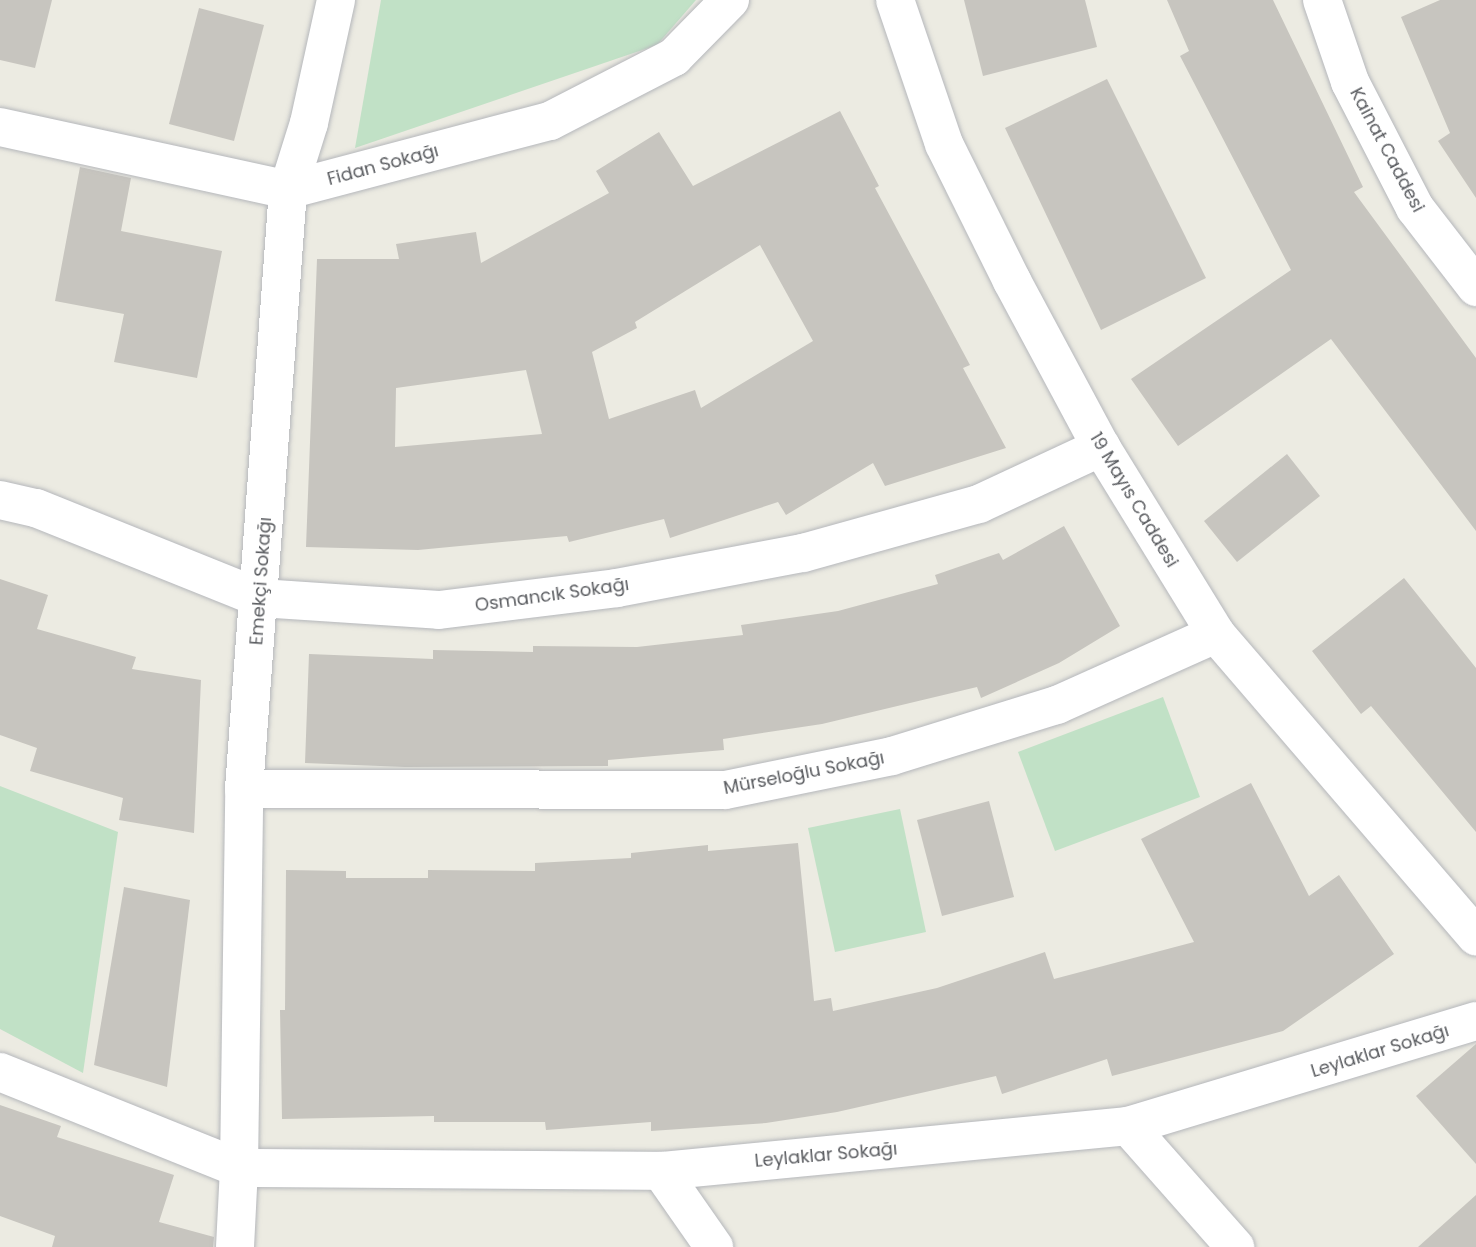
<!DOCTYPE html>
<html>
<head>
<meta charset="utf-8">
<style>
  body { margin:0 }
  #map { position:relative; width:1476px; height:1247px; overflow:hidden; background:#ecebe2; font-family:Poppins,sans-serif }
  div>[style] { position:absolute }
  .green>* { inset:0; background:#c1e1c6 }
  .building>* { inset:0; background:#c7c5bf }
  .roads { filter:drop-shadow(0 0 2px #b5b7bb) drop-shadow(0 0 2px #b5b7bb) }
  .minor>* { height:38px; margin:-19px; padding:0 19px; transform-origin:19px; border-radius:19px; background:#fff }
  span { translate:-50% -50%; white-space:nowrap; text-align:center; line-height:1.15; -webkit-text-stroke:5px #fff; paint-order:stroke }
  .street-label { font-size:18px; color:#5b5d61 }
</style>
</head>
<body>
<div id="map">
  <div class="green">
    <div style="clip-path:polygon(381px 0,696px 0,657px 45px,355px 148px)"></div>
    <div style="clip-path:polygon(1163px 697px,1200px 797px,1055px 851px,1018px 752px)"></div>
    <div style="clip-path:polygon(0 786px,118px 832px,83px 1073px,0 1029px)"></div>
    <div style="clip-path:polygon(900px 809px,926px 932px,835px 952px,808px 828px)"></div>
  </div>
  <div class="building">
    <div style="clip-path:polygon(0 0,52px 0,35px 68px,0 60px)"></div>
    <div style="clip-path:polygon(964px 0,1085px 0,1097px 47px,983px 76px)"></div>
    <div style="clip-path:polygon(1167px 0,1273px 0,1363px 187px,1354px 192px,1476px 358px,1476px 531px,1331px 339px,1178px 446px,1131px 379px,1291px 270px,1180px 56px,1189px 51px)"></div>
    <div style="clip-path:polygon(1440px 0,1476px 0,1476px 198px,1438px 141px,1450px 133px,1401px 17px)"></div>
    <div style="clip-path:polygon(199px 8px,264px 25px,234px 141px,169px 124px)"></div>
    <div style="clip-path:polygon(1107px 79px,1206px 278px,1101px 330px,1005px 128px)"></div>
    <div style="clip-path:polygon(evenodd,840px 111px,879px 186px,875px 188px,970px 365px,963px 368px,1006px 448px,885px 486px,873px 463px,786px 515px,778px 502px,670px 538px,664px 519px,569px 542px,567px 536px,418px 550px,306px 547px,317px 259px,399px 259px,396px 244px,476px 232px,481px 263px,609px 193px,596px 171px,659px 132px,693px 186px,840px 111px,760px 245px,813px 341px,701px 408px,695px 390px,609px 419px,592px 352px,637px 328px,635px 322px,760px 245px,840px 111px,526px 370px,542px 434px,395px 447px,396px 388px,526px 370px)"></div>
    <div style="clip-path:polygon(80px 167px,131px 178px,121px 231px,222px 251px,197px 378px,114px 362px,124px 314px,55px 301px)"></div>
    <div style="clip-path:polygon(1287px 454px,1320px 496px,1237px 562px,1204px 521px)"></div>
    <div style="clip-path:polygon(1064px 526px,1120px 626px,1059px 663px,981px 698px,977px 687px,822px 724px,723px 739px,724px 750px,608px 760px,608px 766px,405px 767px,305px 763px,309px 654px,433px 659px,433px 650px,533px 652px,533px 646px,637px 647px,743px 635px,741px 625px,838px 611px,938px 584px,935px 575px,999px 553px,1003px 560px)"></div>
    <div style="clip-path:polygon(1404px 578px,1476px 668px,1476px 832px,1371px 706px,1361px 714px,1312px 651px)"></div>
    <div style="clip-path:polygon(0 579px,48px 595px,37px 629px,136px 657px,132px 669px,201px 680px,194px 833px,119px 820px,123px 798px,30px 771px,37px 748px,0 735px)"></div>
    <div style="clip-path:polygon(1251px 783px,1309px 896px,1339px 875px,1394px 954px,1283px 1031px,1112px 1076px,1107px 1059px,1002px 1094px,996px 1076px,837px 1112px,766px 1123px,651px 1131px,651px 1122px,546px 1130px,545px 1122px,434px 1122px,434px 1116px,282px 1119px,280px 1010px,285px 1010px,286px 870px,346px 871px,346px 878px,428px 878px,428px 870px,535px 871px,535px 863px,631px 858px,631px 853px,708px 845px,708px 851px,798px 843px,814px 1001px,831px 998px,833px 1011px,937px 988px,1045px 952px,1054px 979px,1194px 942px,1141px 839px)"></div>
    <div style="clip-path:polygon(989px 801px,1014px 897px,942px 916px,917px 820px)"></div>
    <div style="clip-path:polygon(124px 887px,190px 900px,167px 1087px,94px 1065px)"></div>
    <div style="clip-path:polygon(1476px 1044px,1476px 1164px,1416px 1096px)"></div>
    <div style="clip-path:polygon(0 1105px,61px 1126px,57px 1137px,174px 1175px,159px 1222px,214px 1237px,213px 1247px,52px 1247px,55px 1236px,0 1216px)"></div>
    <div style="clip-path:polygon(1476px 1195px,1476px 1247px,1418px 1247px)"></div>
  </div>
  <div class="roads">
    <div class="minor">
      <div style="left:895px;top:0;width:152px;rotate:71.2deg"></div>
      <div style="left:944px;top:144px;width:153px;rotate:63.6deg"></div>
      <div style="left:1012px;top:281px;width:188px;rotate:61.8deg"></div>
      <div style="left:1101px;top:447px;width:220px;rotate:58.4deg"></div>
      <div style="left:1216px;top:634px;width:399px;rotate:49.3deg"></div>
      <div style="left:1322px;top:0;width:87px;rotate:71.1deg"></div>
      <div style="left:1350px;top:82px;width:142px;rotate:62.7deg"></div>
      <div style="left:1415px;top:208px;width:100px;rotate:52.3deg"></div>
      <div style="left:0;top:127px;width:295px;rotate:12.3deg"></div>
      <div style="left:288px;top:190px;width:271px;rotate:-14.8deg"></div>
      <div style="left:550px;top:121px;width:140px;rotate:-27.3deg"></div>
      <div style="left:674px;top:57px;width:80px;rotate:-45.5deg"></div>
      <div style="left:0;top:500px;width:37px;rotate:13deg"></div>
      <div style="left:36px;top:508px;width:241px;rotate:21.9deg"></div>
      <div style="left:260px;top:598px;width:179px;rotate:3.8deg"></div>
      <div style="left:439px;top:610px;width:179px;rotate:-7deg"></div>
      <div style="left:617px;top:588px;width:189px;rotate:-10.7deg"></div>
      <div style="left:803px;top:553px;width:183px;rotate:-15.6deg"></div>
      <div style="left:979px;top:504px;width:135px;rotate:-25deg"></div>
      <div style="left:244px;top:789px;width:481px;rotate:0.1deg"></div>
      <div style="left:725px;top:790px;width:170px;rotate:-11.5deg"></div>
      <div style="left:892px;top:756px;width:173px;rotate:-17.2deg"></div>
      <div style="left:1057px;top:705px;width:174px;rotate:-24.1deg"></div>
      <div style="left:0;top:1072px;width:258px;rotate:21.9deg"></div>
      <div style="left:239px;top:1168px;width:379px;rotate:-89.2deg"></div>
      <div style="left:244px;top:789px;width:601px;rotate:-85.8deg"></div>
      <div style="left:288px;top:190px;width:70px;rotate:-72.6deg"></div>
      <div style="left:309px;top:123px;width:126px;rotate:-77.6deg"></div>
      <div style="left:1128px;top:1126px;width:162px;rotate:48.5deg"></div>
      <div style="left:661px;top:1171px;width:93px;rotate:55.1deg"></div>
      <div style="left:235px;top:1247px;width:79px;rotate:-87.1deg"></div>
      <div style="left:239px;top:1168px;width:422px;rotate:0.4deg"></div>
      <div style="left:661px;top:1171px;width:469px;rotate:-5.5deg"></div>
      <div style="left:1128px;top:1126px;width:363px;rotate:-16.8deg"></div>
    </div>
  </div>
  <div class="street-label">
    <span style="left:1387px;top:150px;rotate:62deg">Kainat Caddesi</span>
    <span style="left:383px;top:165px;rotate:-15deg">Fidan Sokağı</span>
    <span style="left:1134px;top:500px;rotate:59deg">19 Mayıs Caddesi</span>
    <span style="left:261px;top:581px;rotate:-86deg">Emekçi Sokağı</span>
    <span style="left:552px;top:595px;rotate:-8deg">Osmancık Sokağı</span>
    <span style="left:804px;top:773px;rotate:-11deg">Mürseloğlu Sokağı</span>
    <span style="left:1380px;top:1051px;rotate:-17deg">Leylaklar Sokağı</span>
    <span style="left:826px;top:1155px;rotate:-5deg">Leylaklar Sokağı</span>
  </div>
</div>
</body>
</html>
